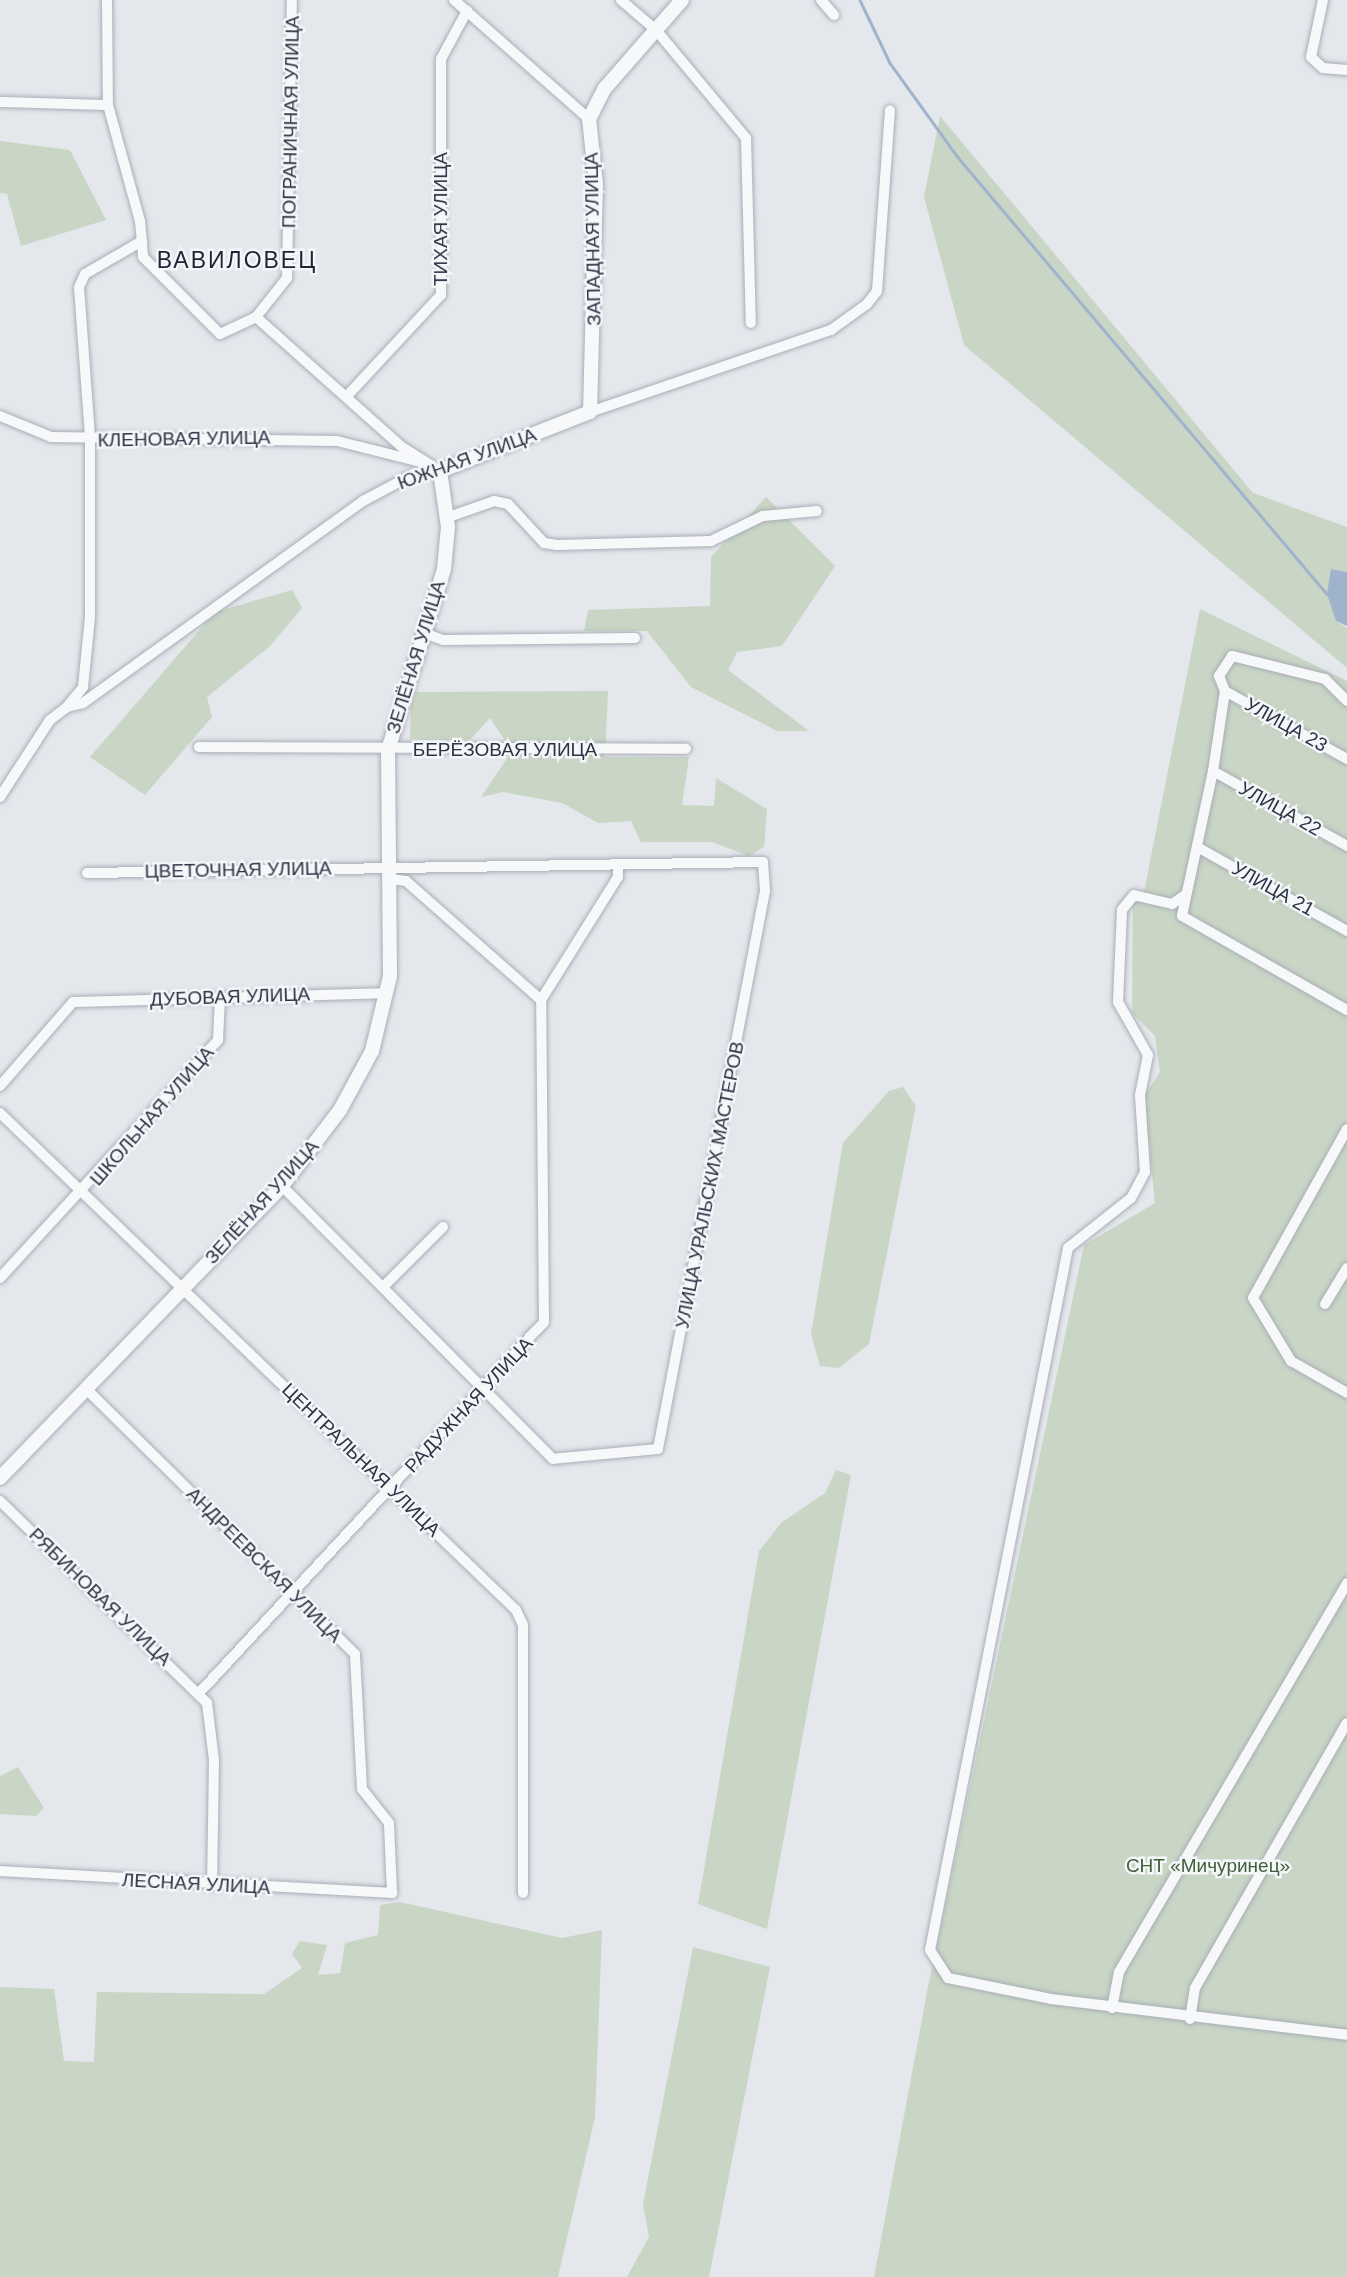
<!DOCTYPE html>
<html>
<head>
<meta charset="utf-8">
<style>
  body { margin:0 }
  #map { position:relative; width:1347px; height:2277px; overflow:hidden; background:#e4e7ec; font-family:Helvetica,sans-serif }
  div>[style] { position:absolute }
  .green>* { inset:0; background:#c9d6c5 }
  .water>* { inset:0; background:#9fb4cc }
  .stream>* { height:2.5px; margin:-1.25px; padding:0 1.25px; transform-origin:1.25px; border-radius:1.25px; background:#9fb4cc }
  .roads { filter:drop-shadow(0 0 2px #a9aeb7) drop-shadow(0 0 2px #a9aeb7) }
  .minor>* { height:10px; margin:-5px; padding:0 5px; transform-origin:5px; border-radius:5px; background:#f7f8fa }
  .tertiary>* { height:14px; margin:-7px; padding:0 7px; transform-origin:7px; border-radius:7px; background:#f7f8fa }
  span { translate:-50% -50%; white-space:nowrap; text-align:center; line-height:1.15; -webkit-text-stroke:5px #f4f6f9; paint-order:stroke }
  .street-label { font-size:19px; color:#2b3445 }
  .park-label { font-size:19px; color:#3f6138 }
  .quarter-label { font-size:23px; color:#1d2536; letter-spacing:2px }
</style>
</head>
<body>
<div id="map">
  <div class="green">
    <div style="clip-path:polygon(940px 116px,1253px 493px,1347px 527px,1347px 572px,1332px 569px,1336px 621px,1347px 628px,1347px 668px,964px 345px,924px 197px)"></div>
    <div style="clip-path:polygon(0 141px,70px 150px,106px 220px,21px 246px,7px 194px,0 193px)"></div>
    <div style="clip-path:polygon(766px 497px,835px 566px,782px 646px,737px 652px,728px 670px,809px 731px,777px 731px,691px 687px,647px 631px,584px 631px,588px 610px,710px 606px,711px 557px)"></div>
    <div style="clip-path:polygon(292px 590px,302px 608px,270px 646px,207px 697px,212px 717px,145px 795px,90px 757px,215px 612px)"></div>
    <div style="clip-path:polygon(1200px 609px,1347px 681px,1347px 2277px,874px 2277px,928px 1987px,1084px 1245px,1155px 1203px,1144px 1096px,1160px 1072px,1155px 1036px,1132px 1013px,1133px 898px,1142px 902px)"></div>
    <div style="clip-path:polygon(608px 691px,605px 757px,689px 757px,682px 805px,714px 806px,716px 778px,767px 809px,764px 847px,749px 856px,712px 842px,641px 842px,631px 821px,598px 823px,562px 803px,503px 792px,481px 797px,512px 751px,490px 718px,469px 741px,410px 739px,411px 692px)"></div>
    <div style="clip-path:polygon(903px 1087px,916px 1106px,869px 1344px,839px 1368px,820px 1366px,811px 1334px,843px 1143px,889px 1091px)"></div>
    <div style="clip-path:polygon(836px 1470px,851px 1475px,767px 1929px,698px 1904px,759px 1551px,781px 1523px,825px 1493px)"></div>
    <div style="clip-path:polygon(18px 1767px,44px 1808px,36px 1816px,0 1814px,0 1776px)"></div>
    <div style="clip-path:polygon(400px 1902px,562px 1938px,602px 1930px,595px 2117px,558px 2277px,0 2277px,0 1987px,54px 1989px,64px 2061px,94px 2062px,97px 1992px,264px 1994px,302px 1968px,292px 1954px,300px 1941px,327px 1945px,318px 1975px,340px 1973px,345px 1943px,378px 1935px,380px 1905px)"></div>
    <div style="clip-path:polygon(693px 1947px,770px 1967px,709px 2277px,627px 2277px,649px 2237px,643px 2204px)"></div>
  </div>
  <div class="water">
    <div style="clip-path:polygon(1331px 569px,1347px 572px,1347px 626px,1336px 621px,1327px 594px)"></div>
  </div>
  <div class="stream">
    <div style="left:860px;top:0;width:70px;rotate:64.5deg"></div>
    <div style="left:890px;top:63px;width:115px;rotate:54.2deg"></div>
    <div style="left:957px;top:156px;width:573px;rotate:49.81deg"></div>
  </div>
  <div class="roads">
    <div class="minor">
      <div style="left:107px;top:0;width:105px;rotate:89.5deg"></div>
      <div style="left:108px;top:105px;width:120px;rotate:74.6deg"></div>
      <div style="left:140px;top:221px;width:36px;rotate:85deg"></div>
      <div style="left:143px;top:257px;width:109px;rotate:45deg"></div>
      <div style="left:220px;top:334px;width:40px;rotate:-25deg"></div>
      <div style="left:256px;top:317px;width:50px;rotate:-51.5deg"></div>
      <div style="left:287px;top:278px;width:278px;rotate:-89deg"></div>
      <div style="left:454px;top:0;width:180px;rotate:41.4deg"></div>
      <div style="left:621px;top:0;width:46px;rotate:40.6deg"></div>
      <div style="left:656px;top:30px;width:141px;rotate:50.2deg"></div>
      <div style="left:746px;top:138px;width:185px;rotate:88.5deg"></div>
      <div style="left:821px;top:0;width:20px;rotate:49deg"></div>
      <div style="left:1323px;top:0;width:58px;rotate:101.9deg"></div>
      <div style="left:1311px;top:57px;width:16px;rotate:43deg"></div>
      <div style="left:1323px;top:68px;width:24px;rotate:5deg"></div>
      <div style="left:0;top:102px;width:108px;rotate:1.6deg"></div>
      <div style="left:256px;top:317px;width:195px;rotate:41.7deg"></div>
      <div style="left:402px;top:447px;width:45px;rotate:32.3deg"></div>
      <div style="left:347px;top:396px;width:138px;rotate:-47.1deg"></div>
      <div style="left:441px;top:295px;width:236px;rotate:-90deg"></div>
      <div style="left:441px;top:59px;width:55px;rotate:-61.6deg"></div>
      <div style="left:590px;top:412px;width:255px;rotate:-18.8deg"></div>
      <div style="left:831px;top:330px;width:44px;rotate:-35.8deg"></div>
      <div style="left:867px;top:304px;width:16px;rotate:-52deg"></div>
      <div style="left:877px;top:291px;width:181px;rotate:-85.9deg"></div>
      <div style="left:0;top:416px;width:55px;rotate:22.4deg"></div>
      <div style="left:51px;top:437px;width:286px;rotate:0.8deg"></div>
      <div style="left:337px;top:441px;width:87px;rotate:14deg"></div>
      <div style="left:446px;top:518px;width:51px;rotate:-19.5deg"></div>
      <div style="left:494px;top:501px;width:14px;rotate:12deg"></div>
      <div style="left:508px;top:504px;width:53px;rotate:47.3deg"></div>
      <div style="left:544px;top:543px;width:13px;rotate:9deg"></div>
      <div style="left:557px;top:545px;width:154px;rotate:-1.5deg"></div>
      <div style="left:711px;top:541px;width:58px;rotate:-25.7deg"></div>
      <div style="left:763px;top:516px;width:54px;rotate:-5.3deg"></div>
      <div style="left:424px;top:633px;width:20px;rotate:20deg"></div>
      <div style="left:443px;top:640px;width:192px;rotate:-0.6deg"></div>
      <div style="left:1225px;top:691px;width:140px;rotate:29.1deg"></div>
      <div style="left:1347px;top:701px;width:31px;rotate:-135deg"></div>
      <div style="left:1325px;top:679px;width:96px;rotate:-166.1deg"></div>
      <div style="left:1232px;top:656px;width:24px;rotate:123deg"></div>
      <div style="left:1219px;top:676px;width:16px;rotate:68deg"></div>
      <div style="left:1225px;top:691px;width:81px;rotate:98.5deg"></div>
      <div style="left:1213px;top:771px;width:148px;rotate:102.1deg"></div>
      <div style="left:1182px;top:916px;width:190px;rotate:29.7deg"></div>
      <div style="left:67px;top:707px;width:26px;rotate:-51deg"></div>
      <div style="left:83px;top:687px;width:70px;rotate:-84.3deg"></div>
      <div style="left:90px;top:617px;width:180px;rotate:-90deg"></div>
      <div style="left:90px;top:437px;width:150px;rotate:-94.2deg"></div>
      <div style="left:79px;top:287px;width:14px;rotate:-65deg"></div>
      <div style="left:85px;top:274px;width:66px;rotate:-30.1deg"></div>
      <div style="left:199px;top:747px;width:487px;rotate:0.2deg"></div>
      <div style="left:1213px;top:771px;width:154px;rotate:29.2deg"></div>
      <div style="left:0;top:797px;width:92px;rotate:-57deg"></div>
      <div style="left:50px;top:720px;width:21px;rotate:-37deg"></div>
      <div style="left:67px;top:707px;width:16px;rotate:-14deg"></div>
      <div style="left:83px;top:703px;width:345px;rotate:-35.8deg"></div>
      <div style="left:363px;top:501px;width:53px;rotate:-28deg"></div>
      <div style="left:410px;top:476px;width:30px;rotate:-9deg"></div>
      <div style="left:1199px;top:848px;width:170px;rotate:29.3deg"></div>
      <div style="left:87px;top:873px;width:676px;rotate:-0.93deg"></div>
      <div style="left:763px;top:862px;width:29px;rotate:86deg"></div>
      <div style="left:765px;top:891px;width:568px;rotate:100.86deg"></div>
      <div style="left:658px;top:1449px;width:105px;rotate:174.6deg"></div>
      <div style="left:553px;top:1459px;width:385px;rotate:-134.8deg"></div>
      <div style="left:1185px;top:895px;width:16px;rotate:145deg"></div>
      <div style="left:1172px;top:904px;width:39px;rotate:-167deg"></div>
      <div style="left:1134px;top:895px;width:19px;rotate:129deg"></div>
      <div style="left:1122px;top:910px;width:92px;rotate:92.5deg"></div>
      <div style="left:1118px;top:1002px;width:61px;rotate:60.5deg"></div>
      <div style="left:1148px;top:1055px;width:41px;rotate:101.3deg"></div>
      <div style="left:1140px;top:1095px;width:77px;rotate:86.3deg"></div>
      <div style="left:1145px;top:1172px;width:30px;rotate:118deg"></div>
      <div style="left:1131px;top:1198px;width:80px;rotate:141.6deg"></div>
      <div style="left:1068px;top:1248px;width:715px;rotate:101.12deg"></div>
      <div style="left:930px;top:1950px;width:33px;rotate:57deg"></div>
      <div style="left:948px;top:1978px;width:105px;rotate:11.5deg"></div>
      <div style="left:1051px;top:1999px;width:298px;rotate:6.9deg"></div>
      <div style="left:541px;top:1000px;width:145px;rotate:-58deg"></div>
      <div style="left:618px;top:877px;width:12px;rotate:-90deg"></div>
      <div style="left:0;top:1086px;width:111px;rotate:-49deg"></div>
      <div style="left:73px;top:1002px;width:314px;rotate:-1.6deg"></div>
      <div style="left:0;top:1113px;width:716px;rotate:43.93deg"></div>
      <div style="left:516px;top:1610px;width:17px;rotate:65deg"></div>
      <div style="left:523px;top:1625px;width:268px;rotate:90deg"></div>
      <div style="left:1347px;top:1129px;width:193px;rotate:119.1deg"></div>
      <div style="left:1253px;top:1298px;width:74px;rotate:58.9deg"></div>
      <div style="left:1291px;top:1361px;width:64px;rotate:29.7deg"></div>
      <div style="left:0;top:1278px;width:323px;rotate:-47.5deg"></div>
      <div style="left:218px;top:1040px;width:43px;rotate:-87.3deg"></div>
      <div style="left:385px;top:1285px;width:82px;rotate:-45deg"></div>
      <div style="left:1325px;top:1304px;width:42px;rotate:-58.6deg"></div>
      <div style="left:0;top:1501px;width:289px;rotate:44.3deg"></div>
      <div style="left:207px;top:1703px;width:57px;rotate:83deg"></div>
      <div style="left:214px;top:1760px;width:125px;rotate:90.9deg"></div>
      <div style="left:200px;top:1692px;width:505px;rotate:-47.09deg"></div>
      <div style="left:544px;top:1322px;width:322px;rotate:-90.5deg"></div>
      <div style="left:541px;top:1000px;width:180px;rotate:-138.6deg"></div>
      <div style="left:406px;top:881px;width:16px;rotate:-173deg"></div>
      <div style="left:0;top:1871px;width:393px;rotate:3.2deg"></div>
      <div style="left:392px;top:1893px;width:70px;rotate:-92.5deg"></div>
      <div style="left:389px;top:1823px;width:43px;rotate:-128.5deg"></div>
      <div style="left:362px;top:1789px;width:135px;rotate:-93deg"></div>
      <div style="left:355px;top:1654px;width:378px;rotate:-135.4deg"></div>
      <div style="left:1112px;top:2008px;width:37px;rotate:-79deg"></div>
      <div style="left:1119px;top:1972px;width:451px;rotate:-59.6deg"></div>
      <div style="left:1190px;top:2019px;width:31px;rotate:-81deg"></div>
      <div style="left:1195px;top:1988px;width:305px;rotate:-60.2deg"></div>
    </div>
    <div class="tertiary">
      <div style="left:0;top:1478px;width:406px;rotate:-46deg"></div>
      <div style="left:282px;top:1186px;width:96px;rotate:-52.7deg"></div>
      <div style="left:340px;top:1110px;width:67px;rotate:-61.5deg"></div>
      <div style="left:372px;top:1051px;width:77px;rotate:-76.5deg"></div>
      <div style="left:390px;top:976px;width:226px;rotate:-90.5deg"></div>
      <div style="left:388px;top:750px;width:189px;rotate:-72.8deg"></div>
      <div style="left:444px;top:569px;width:42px;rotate:-84.6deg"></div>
      <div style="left:448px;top:527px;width:57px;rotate:-98.1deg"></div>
      <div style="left:440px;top:471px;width:161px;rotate:-21.5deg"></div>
      <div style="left:590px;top:412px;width:228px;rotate:-88.5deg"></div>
      <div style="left:596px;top:184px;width:65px;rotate:-96.1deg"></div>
      <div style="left:589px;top:119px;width:35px;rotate:-63deg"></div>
      <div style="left:605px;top:88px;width:117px;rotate:-48.8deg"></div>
    </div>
  </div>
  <div class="street-label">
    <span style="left:291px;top:122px;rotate:-89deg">ПОГРАНИЧНАЯ УЛИЦА</span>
    <span style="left:441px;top:219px;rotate:-90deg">ТИХАЯ УЛИЦА</span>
    <span style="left:593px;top:239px;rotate:-91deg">ЗАПАДНАЯ УЛИЦА</span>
    <span style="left:184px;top:439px;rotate:-1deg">КЛЕНОВАЯ УЛИЦА</span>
    <span style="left:467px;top:459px;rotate:-20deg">ЮЖНАЯ УЛИЦА</span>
    <span style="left:416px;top:657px;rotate:-73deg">ЗЕЛЁНАЯ УЛИЦА</span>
    <span style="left:1286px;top:725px;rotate:29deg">УЛИЦА 23</span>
    <span style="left:505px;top:750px">БЕРЁЗОВАЯ УЛИЦА</span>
    <span style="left:1280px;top:809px;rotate:29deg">УЛИЦА 22</span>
    <span style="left:238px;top:870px;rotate:-1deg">ЦВЕТОЧНАЯ УЛИЦА</span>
    <span style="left:1273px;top:889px;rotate:29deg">УЛИЦА 21</span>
    <span style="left:230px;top:997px;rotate:-2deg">ДУБОВАЯ УЛИЦА</span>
    <span style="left:152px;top:1116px;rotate:-49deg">ШКОЛЬНАЯ УЛИЦА</span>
    <span style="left:710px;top:1185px;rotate:-79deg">УЛИЦА УРАЛЬСКИХ МАСТЕРОВ</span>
    <span style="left:262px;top:1202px;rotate:-48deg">ЗЕЛЁНАЯ УЛИЦА</span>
    <span style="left:469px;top:1405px;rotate:-47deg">РАДУЖНАЯ УЛИЦА</span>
    <span style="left:361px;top:1460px;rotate:44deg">ЦЕНТРАЛЬНАЯ УЛИЦА</span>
    <span style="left:264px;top:1565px;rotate:45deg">АНДРЕЕВСКАЯ УЛИЦА</span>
    <span style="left:100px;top:1597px;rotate:44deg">РЯБИНОВАЯ УЛИЦА</span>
    <span style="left:196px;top:1884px;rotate:3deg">ЛЕСНАЯ УЛИЦА</span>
  </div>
  <div class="park-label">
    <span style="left:1208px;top:1866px">СНТ «Мичуринец»</span>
  </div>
  <div class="quarter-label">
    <span style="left:237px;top:260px">ВАВИЛОВЕЦ</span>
  </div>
</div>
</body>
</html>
